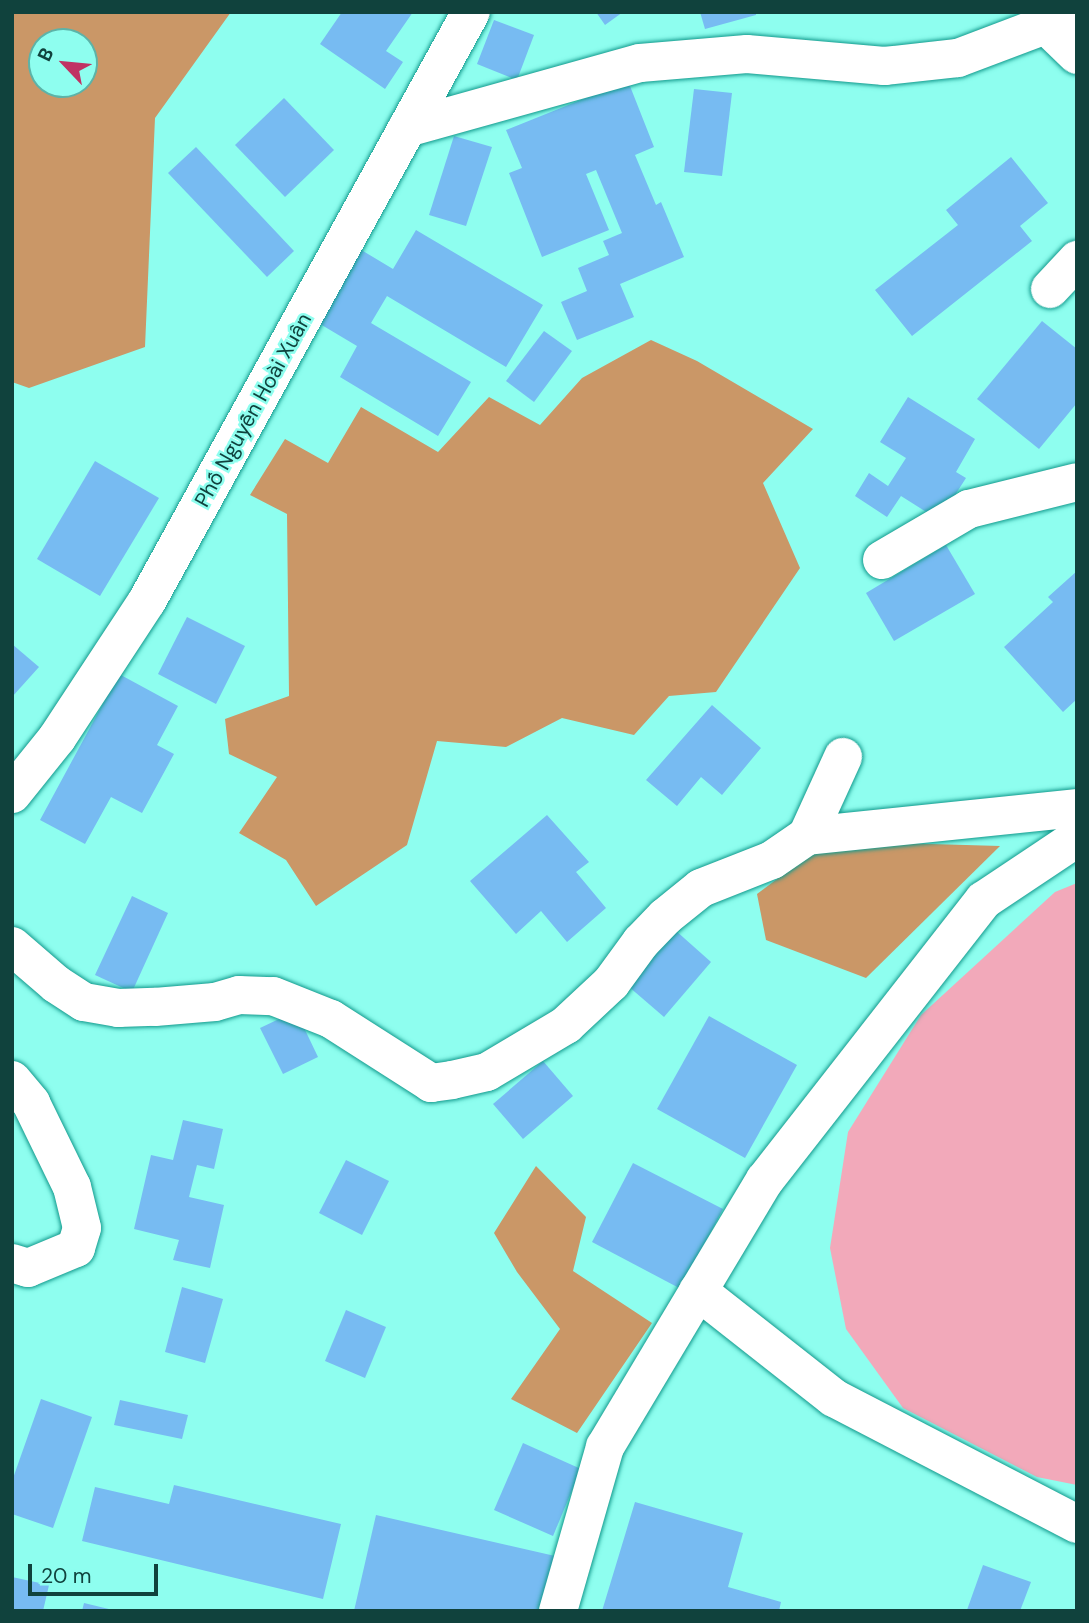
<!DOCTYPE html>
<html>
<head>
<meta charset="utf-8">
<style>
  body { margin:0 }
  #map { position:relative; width:1089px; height:1623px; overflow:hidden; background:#8efeef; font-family:"DM Sans",sans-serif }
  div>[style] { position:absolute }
  .forest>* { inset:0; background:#ca9767 }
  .water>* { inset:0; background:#f2a9ba }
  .building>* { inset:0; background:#77bbf2 }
  .roads { filter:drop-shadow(0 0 2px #11998c) drop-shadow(0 0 2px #11998c) }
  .minor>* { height:38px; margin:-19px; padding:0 19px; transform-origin:19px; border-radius:19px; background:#fff }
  span { translate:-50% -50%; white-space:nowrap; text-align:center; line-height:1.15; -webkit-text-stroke:5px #8efeef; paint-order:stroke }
  .street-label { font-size:21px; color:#10423d }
  .frame { position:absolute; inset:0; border:14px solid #10423d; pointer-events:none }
  .north { position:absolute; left:28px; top:28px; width:70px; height:70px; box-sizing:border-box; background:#8efeef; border:2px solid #5cb3a8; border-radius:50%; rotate:296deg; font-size:19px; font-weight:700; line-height:28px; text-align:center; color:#10423d }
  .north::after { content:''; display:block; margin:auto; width:24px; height:32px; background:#c03264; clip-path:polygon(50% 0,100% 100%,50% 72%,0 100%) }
  .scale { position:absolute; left:28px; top:1564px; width:130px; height:32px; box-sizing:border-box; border:4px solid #10423d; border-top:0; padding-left:9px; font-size:21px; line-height:24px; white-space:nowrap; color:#10423d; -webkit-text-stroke:5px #8efeef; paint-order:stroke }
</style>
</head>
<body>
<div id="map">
  <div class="forest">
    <div style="clip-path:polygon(evenodd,12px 12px,231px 12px,155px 118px,145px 347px,29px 388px,12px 382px,12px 12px,42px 42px,84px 42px,84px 84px,42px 84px,42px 42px)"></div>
    <div style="clip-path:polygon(651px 340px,697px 361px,813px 429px,763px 483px,800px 568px,716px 692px,669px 696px,634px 735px,562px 718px,506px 747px,437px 741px,407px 845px,316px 906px,286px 860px,239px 833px,277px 777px,229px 754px,225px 719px,289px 696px,287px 514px,250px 495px,285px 439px,328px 463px,361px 407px,438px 452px,489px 397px,540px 425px,582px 378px)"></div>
    <div style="clip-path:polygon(828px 841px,1000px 846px,866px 978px,766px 940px,757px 894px)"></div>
    <div style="clip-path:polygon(536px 1166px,586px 1217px,573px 1271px,652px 1323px,577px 1433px,511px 1399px,560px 1329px,517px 1272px,494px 1233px)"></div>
  </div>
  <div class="water">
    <div style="clip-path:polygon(1077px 883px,1077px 1485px,1037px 1477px,903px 1408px,846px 1329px,830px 1248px,848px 1132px,921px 1015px,1055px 892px)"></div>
  </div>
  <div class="building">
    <div style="clip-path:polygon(342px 12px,413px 12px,386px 51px,403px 62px,385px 89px,320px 44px)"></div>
    <div style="clip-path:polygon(596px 12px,623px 12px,605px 25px)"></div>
    <div style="clip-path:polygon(700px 12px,756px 12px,756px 15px,705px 29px)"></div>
    <div style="clip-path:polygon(494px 20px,534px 35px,517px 80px,477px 64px)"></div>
    <div style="clip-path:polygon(628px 81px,654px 147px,635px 155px,656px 205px,661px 202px,684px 257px,620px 284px,634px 317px,577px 340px,561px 302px,587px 291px,578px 268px,609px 255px,603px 241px,622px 233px,596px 170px,586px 174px,609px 230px,542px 257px,509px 173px,522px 168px,506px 130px)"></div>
    <div style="clip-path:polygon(694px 89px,732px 93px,722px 176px,684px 172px)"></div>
    <div style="clip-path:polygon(284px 98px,334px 150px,285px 197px,235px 145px)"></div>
    <div style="clip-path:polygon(454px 136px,492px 147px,466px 226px,429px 215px)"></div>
    <div style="clip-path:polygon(196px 147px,294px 251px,267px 277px,168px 173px)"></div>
    <div style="clip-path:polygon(1011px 157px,1048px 203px,1020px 226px,1032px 241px,912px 336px,875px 290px,958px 225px,946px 210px)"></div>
    <div style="clip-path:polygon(416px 230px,543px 305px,506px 367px,387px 296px,371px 323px,471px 382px,438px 436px,340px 377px,357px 346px,315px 321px,358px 248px,393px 269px)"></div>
    <div style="clip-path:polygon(1042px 321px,1077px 349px,1077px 403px,1039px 449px,977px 399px)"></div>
    <div style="clip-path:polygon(544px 331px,572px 351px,534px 402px,506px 381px)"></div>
    <div style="clip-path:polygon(908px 397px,975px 439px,956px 472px,966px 478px,939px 520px,901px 496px,887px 517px,855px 496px,869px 473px,888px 486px,906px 458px,880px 442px)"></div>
    <div style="clip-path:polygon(95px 461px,159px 498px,100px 596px,37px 559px)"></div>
    <div style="clip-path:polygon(946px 545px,975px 594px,894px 641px,866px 593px)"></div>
    <div style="clip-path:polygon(1077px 571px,1077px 699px,1063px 712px,1004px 647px,1053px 602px,1048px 597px)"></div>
    <div style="clip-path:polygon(187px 617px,245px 646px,216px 704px,158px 674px)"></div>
    <div style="clip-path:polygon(12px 644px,39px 667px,12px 697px)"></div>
    <div style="clip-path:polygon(119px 674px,178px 706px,157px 745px,174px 754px,142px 813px,111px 797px,85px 844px,40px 820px)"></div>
    <div style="clip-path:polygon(712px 705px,761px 748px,722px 795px,701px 777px,677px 806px,646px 780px)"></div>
    <div style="clip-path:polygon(547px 815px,589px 862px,576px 872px,606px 908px,567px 942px,541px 911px,516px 934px,470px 881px)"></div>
    <div style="clip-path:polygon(132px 896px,168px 913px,132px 992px,95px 975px)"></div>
    <div style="clip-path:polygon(675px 930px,711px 962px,664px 1017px,628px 986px)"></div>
    <div style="clip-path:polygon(296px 1011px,318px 1057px,283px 1074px,260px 1028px)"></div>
    <div style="clip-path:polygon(709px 1016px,797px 1065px,745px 1158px,657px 1109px)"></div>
    <div style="clip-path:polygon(543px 1061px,573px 1096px,523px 1139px,493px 1104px)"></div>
    <div style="clip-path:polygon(183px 1120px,223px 1129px,214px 1169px,197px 1165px,189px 1197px,224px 1205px,210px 1268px,173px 1260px,179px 1240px,134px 1229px,151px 1155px,173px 1160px)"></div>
    <div style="clip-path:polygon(346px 1160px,389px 1181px,362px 1235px,319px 1213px)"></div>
    <div style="clip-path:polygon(633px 1163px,723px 1209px,681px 1289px,592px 1242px)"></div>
    <div style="clip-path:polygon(182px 1287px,223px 1299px,205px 1363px,165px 1352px)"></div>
    <div style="clip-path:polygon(346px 1310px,386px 1327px,365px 1378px,325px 1361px)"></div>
    <div style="clip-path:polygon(41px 1399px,92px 1417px,53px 1528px,12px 1514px,12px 1481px)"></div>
    <div style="clip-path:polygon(120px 1400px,188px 1415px,182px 1439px,114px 1425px)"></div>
    <div style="clip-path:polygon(523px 1443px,581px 1469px,553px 1536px,494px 1510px)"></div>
    <div style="clip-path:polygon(174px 1485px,341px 1524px,323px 1599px,82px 1541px,95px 1487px,169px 1504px)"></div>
    <div style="clip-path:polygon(635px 1502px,743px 1533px,728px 1587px,781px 1602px,779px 1611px,602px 1611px)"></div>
    <div style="clip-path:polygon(376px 1515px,555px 1556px,543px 1611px,354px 1611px)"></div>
    <div style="clip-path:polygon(983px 1565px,1031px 1582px,1020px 1611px,967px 1610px)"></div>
    <div style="clip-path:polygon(12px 1577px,49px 1585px,43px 1611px,12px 1611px)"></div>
    <div style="clip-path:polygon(84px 1603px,113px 1610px,113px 1611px,82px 1611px)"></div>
  </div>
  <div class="roads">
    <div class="minor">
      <div style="left:1046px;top:25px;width:43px;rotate:44.1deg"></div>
      <div style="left:407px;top:128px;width:242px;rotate:-15.6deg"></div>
      <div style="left:640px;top:63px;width:107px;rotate:-4.8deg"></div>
      <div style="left:747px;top:54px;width:138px;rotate:5deg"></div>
      <div style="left:884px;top:66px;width:74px;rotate:-6.2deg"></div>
      <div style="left:958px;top:58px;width:127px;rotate:-20.7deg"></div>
      <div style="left:1050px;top:289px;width:40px;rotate:-47deg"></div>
      <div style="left:882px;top:560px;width:101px;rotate:-30.4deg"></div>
      <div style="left:969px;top:509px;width:111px;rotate:-14deg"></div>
      <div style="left:12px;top:794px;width:72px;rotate:-51.2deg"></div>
      <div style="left:57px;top:738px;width:164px;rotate:-56.7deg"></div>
      <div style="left:147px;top:601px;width:672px;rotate:-61.19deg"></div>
      <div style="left:807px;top:836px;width:271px;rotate:-5.9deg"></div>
      <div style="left:12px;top:946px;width:58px;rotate:40.8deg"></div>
      <div style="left:56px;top:984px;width:33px;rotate:33deg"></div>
      <div style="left:84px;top:1002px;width:35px;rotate:10deg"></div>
      <div style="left:118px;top:1008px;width:37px;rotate:-2deg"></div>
      <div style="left:155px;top:1007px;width:60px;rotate:-4.8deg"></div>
      <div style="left:215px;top:1002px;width:25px;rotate:-16deg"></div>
      <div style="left:239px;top:995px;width:34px;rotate:2deg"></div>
      <div style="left:273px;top:996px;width:62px;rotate:21.6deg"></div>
      <div style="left:331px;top:1019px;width:119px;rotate:32.6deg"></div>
      <div style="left:431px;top:1083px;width:21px;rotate:-8deg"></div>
      <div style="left:452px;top:1080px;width:36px;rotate:-13deg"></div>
      <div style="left:487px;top:1072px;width:92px;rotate:-30.7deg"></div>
      <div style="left:566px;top:1025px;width:62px;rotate:-43deg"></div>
      <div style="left:611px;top:983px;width:51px;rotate:-53.8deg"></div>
      <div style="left:641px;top:942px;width:35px;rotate:-46deg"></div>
      <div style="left:665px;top:917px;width:46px;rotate:-38.9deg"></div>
      <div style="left:701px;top:888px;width:76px;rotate:-21.5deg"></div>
      <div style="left:772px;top:860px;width:42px;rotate:-34.4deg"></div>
      <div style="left:807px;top:836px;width:87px;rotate:-65.5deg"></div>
      <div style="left:12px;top:1080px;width:30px;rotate:50deg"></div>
      <div style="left:31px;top:1103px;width:93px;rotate:64deg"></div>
      <div style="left:72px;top:1187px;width:42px;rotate:76.3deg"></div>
      <div style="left:82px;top:1228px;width:21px;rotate:107deg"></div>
      <div style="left:76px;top:1248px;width:52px;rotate:157.4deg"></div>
      <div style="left:28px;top:1268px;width:17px;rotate:-163deg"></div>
      <div style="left:698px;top:1291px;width:173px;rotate:38.2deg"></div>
      <div style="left:834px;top:1398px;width:274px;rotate:27.4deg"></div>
      <div style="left:558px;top:1611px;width:171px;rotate:-74deg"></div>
      <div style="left:605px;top:1447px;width:311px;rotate:-59.1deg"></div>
      <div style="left:765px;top:1180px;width:355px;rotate:-52deg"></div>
      <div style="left:984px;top:900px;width:112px;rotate:-33.7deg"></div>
    </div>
  </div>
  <div class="street-label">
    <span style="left:253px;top:410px;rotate:-61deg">Phố Nguyễn Hoài Xuân</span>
  </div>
  <div class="frame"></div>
  <div class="north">B</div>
  <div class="scale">20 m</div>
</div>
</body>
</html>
